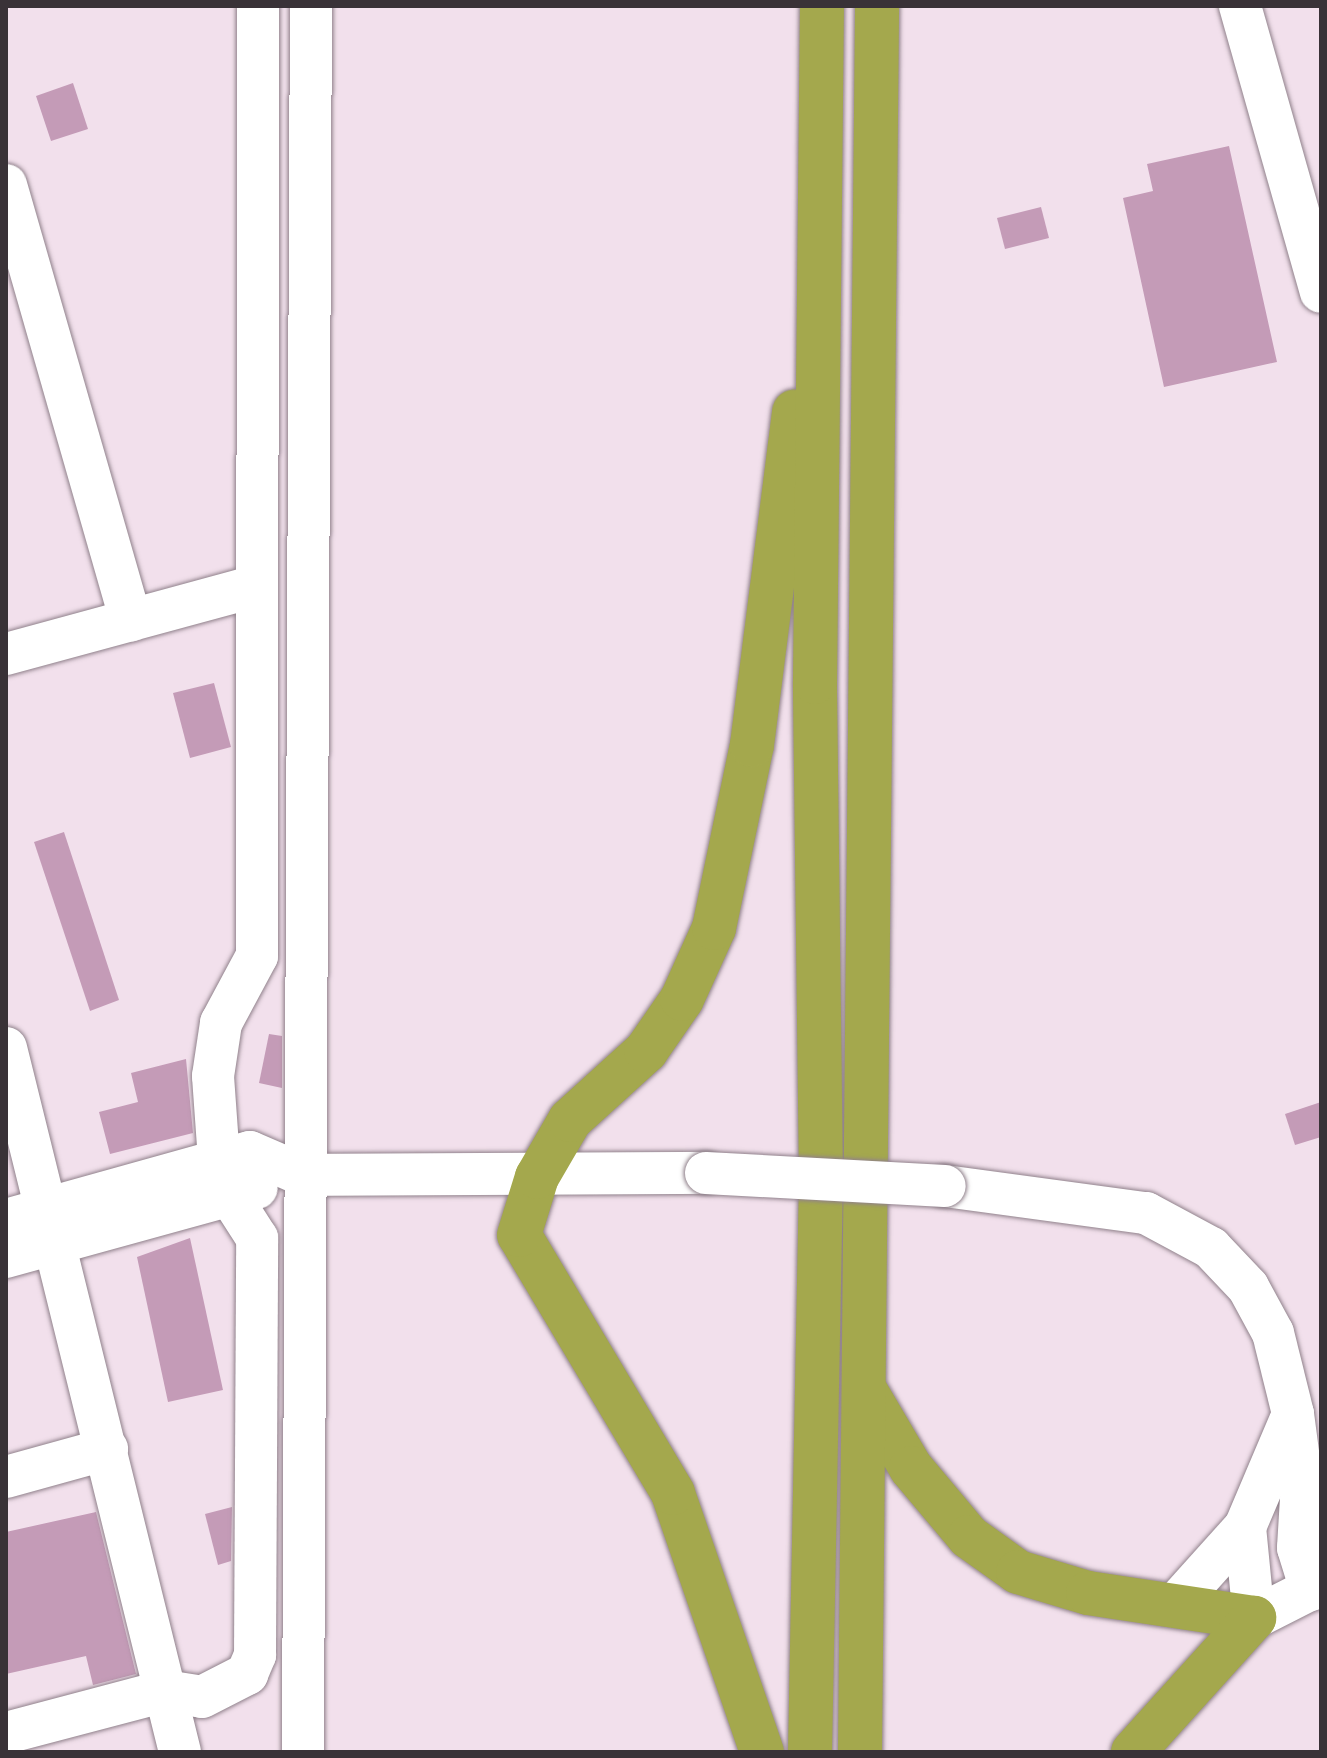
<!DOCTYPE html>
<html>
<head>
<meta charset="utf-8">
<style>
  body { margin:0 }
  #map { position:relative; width:1327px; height:1758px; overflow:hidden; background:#f2e0ec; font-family:"PT Sans Narrow",sans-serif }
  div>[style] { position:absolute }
  .building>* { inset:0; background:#c49bb7 }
  .roads { filter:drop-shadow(0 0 2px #90818b) drop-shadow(0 0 2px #90818b) }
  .minor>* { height:42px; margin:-21px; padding:0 21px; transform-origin:21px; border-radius:21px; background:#fff }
  .highway>* { height:44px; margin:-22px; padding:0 22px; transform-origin:22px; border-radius:22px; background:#a4a84d }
  .bridges { filter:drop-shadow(0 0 2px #90818b) drop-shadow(0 0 2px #90818b) }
  .minor-bridge>* { height:42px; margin:-21px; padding:0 21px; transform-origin:21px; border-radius:21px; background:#fff }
  span { translate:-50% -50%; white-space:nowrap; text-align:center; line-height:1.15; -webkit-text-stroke:6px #ffedf9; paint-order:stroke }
  .frame { position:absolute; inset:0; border:8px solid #393237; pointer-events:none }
</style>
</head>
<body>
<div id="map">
  <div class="building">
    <div style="clip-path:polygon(73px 83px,88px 129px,51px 141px,36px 96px)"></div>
    <div style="clip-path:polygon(1229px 146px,1277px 362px,1164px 387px,1123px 198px,1153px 191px,1147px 164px)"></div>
    <div style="clip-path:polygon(1041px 207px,1049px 238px,1005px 249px,997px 218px)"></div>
    <div style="clip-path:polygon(214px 683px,231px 747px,190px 758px,173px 693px)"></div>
    <div style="clip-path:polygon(64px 832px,119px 1000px,90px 1011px,34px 842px)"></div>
    <div style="clip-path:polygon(269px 1034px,282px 1036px,282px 1088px,259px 1083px)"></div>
    <div style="clip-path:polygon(186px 1059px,193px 1133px,110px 1154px,99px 1112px,138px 1102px,131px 1073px)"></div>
    <div style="clip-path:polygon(1321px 1102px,1321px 1137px,1295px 1145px,1285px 1114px)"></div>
    <div style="clip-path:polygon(190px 1238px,223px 1390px,168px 1402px,137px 1257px)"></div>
    <div style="clip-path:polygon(232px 1507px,231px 1561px,218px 1565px,205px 1514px)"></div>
    <div style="clip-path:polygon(96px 1512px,136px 1674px,93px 1685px,86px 1656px,6px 1674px,6px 1532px)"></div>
  </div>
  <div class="roads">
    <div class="minor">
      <div style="left:1240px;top:6px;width:297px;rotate:74.2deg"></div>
      <div style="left:6px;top:185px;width:453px;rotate:74deg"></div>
      <div style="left:6px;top:654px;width:256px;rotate:-15.2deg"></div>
      <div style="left:6px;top:1048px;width:725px;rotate:76.12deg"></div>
      <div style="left:945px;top:1186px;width:203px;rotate:7.7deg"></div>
      <div style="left:1146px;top:1213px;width:74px;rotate:28.3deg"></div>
      <div style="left:1211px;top:1248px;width:54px;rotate:46.5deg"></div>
      <div style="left:1248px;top:1287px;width:52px;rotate:61.5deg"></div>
      <div style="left:1273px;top:1333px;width:83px;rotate:76.1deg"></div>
      <div style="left:1293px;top:1414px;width:69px;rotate:82.5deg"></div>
      <div style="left:1302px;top:1482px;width:66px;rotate:93.5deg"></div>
      <div style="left:1298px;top:1548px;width:44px;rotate:72.8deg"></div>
      <div style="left:6px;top:1220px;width:253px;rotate:-15.6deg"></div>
      <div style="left:250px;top:1152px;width:58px;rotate:23.5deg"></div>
      <div style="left:303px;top:1175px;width:403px;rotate:-0.3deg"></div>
      <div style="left:6px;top:1257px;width:260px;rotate:-15.4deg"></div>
      <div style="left:1293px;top:1414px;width:123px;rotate:113deg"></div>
      <div style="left:1245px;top:1527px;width:91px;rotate:84.4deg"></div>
      <div style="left:1254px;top:1618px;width:75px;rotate:-26.9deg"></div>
      <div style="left:6px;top:1477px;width:105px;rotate:-15.5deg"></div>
      <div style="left:1174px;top:1606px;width:106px;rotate:-48.1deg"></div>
      <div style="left:6px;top:1733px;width:164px;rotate:-14.8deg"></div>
      <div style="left:165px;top:1691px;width:37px;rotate:9deg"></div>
      <div style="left:202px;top:1697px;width:51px;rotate:-27.1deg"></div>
      <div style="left:247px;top:1674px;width:21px;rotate:-67deg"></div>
      <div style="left:255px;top:1655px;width:417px;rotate:-89.7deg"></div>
      <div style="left:257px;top:1238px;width:50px;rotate:-122.7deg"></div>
      <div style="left:230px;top:1196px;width:38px;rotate:-107deg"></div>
      <div style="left:219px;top:1160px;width:84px;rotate:-94.1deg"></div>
      <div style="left:213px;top:1076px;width:54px;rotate:-81.4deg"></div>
      <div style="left:221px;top:1023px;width:76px;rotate:-61.8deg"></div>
      <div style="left:257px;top:956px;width:950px;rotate:-89.94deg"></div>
      <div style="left:303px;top:1752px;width:1746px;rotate:-89.74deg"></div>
    </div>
    <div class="highway">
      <div style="left:865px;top:1390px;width:91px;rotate:59.5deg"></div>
      <div style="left:911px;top:1468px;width:90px;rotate:50deg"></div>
      <div style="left:969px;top:1537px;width:60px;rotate:35.5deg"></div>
      <div style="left:1018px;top:1572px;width:73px;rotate:16.7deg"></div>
      <div style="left:1088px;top:1593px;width:168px;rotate:8.6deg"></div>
      <div style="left:762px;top:1752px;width:274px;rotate:-109deg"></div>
      <div style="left:673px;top:1493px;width:300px;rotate:-120.8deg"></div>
      <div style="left:519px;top:1235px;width:61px;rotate:-72.8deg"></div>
      <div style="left:537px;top:1177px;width:66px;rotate:-59.9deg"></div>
      <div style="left:570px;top:1120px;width:103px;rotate:-42.2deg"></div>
      <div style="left:646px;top:1051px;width:63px;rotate:-55.3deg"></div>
      <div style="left:682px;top:999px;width:78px;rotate:-65.7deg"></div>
      <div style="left:714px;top:928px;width:187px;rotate:-78.3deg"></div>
      <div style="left:752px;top:745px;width:336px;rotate:-82.8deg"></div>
      <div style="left:810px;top:1752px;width:571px;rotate:-88.9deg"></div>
      <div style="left:821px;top:1181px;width:499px;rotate:-90.7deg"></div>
      <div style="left:815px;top:682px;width:676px;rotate:-89.41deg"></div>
      <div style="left:860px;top:1752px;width:1746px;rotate:-89.44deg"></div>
      <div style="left:1133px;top:1752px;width:181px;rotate:-47.9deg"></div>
    </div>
  </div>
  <div class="bridges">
    <div class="minor-bridge">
      <div style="left:706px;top:1173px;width:239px;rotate:3.1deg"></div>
    </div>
  </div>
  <div class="frame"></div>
</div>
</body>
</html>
